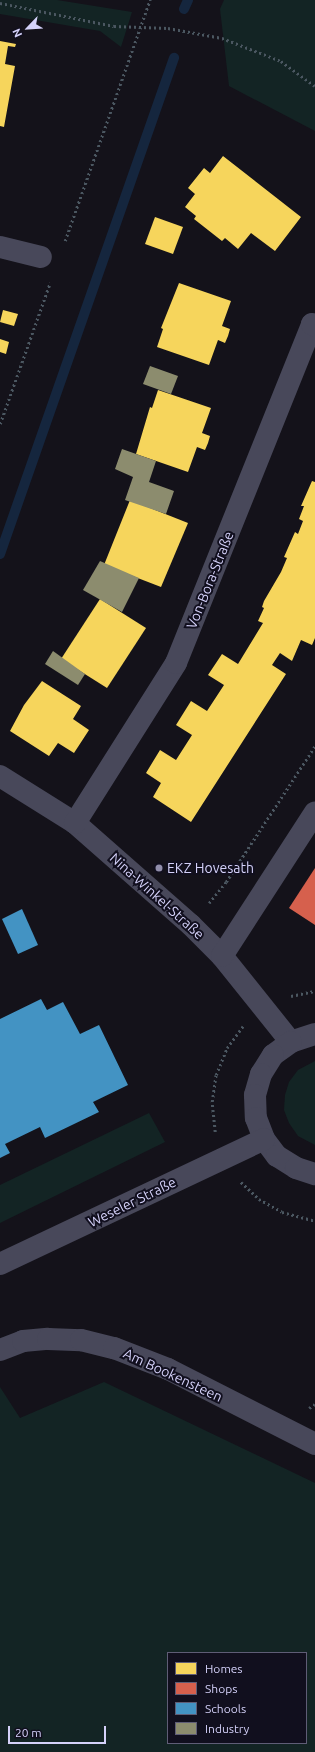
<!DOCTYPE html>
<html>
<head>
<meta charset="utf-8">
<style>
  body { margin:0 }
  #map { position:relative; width:315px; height:1752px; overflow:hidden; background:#14121a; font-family:Ubuntu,sans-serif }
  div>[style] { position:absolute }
  .green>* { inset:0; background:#132424 }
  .homes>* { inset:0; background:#f6d55c }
  .shops>* { inset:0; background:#d6604d }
  .schools>* { inset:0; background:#4393c3 }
  .industry>* { inset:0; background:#8c8c6e }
  .stream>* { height:10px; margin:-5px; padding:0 5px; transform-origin:5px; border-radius:5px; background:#15263e }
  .path>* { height:2.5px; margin-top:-1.25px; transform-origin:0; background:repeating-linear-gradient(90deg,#4b5761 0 2px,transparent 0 5px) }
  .minor>* { height:22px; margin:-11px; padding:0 11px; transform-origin:11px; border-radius:11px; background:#48485a }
  .dots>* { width:11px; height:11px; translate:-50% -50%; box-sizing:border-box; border:2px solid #110f1e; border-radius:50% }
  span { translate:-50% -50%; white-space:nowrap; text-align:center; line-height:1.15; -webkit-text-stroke:4px #110f1e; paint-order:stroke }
  .street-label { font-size:14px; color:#d4d1f9 }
  .poi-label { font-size:14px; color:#d4d1f9 }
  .left { translate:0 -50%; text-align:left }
  .legend { position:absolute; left:167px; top:1652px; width:140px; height:92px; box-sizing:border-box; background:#110f1e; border:1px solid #5f5d76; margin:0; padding:5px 7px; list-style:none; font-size:12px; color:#d4d1f9 }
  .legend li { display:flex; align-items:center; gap:8px; height:20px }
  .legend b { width:20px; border:1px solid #5f5d76 }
  .north { position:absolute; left:8px; top:8px; width:40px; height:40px; -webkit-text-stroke:3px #110f1e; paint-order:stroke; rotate:245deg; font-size:11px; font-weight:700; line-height:16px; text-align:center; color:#d4d1f9 }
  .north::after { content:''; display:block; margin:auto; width:14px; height:18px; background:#d4d1f9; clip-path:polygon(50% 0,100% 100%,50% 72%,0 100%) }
  .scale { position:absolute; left:8px; top:1726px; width:98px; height:18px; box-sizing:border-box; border:2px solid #d4d1f9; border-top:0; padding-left:5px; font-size:12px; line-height:14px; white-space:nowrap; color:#d4d1f9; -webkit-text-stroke:3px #110f1e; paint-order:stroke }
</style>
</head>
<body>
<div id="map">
  <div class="green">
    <div style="clip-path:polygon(0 0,57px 0,132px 12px,121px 47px,100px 31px,0 14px)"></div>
    <div style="clip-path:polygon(224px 0,315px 0,315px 131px,229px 86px,220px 9px)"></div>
    <div style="clip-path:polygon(315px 1061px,315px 1145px,298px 1136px,289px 1123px,284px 1110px,285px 1095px,289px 1082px,298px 1070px)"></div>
    <div style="clip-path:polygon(149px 1113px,165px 1142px,0 1223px,0 1185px)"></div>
    <div style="clip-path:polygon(evenodd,104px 1382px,315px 1483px,315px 1752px,0 1752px,0 1387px,20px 1418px,104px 1382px,168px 1653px,306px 1653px,306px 1743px,168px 1743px,168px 1653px)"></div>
  </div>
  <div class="homes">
    <div style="clip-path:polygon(0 41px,16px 44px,15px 47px,8px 46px,5px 64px,15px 66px,4px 127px,0 126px)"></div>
    <div style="clip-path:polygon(223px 156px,301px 217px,275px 251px,251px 233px,238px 249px,225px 238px,222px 241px,194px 219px,196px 216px,185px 207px,195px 194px,188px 188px,204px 168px,210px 173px)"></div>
    <div style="clip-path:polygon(155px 217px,183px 227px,173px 254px,145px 244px)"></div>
    <div style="clip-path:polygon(179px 283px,231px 301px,222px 326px,230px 329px,228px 336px,225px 343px,218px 340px,209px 365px,157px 347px,163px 329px,161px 328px)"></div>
    <div style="clip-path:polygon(3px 310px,18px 314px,14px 326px,0 322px)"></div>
    <div style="clip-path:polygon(0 339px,9px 342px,6px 354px,0 352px)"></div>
    <div style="clip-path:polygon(158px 390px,211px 408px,202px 433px,210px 436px,208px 443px,205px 450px,197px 447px,188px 472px,136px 454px,150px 407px,152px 408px)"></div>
    <div style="clip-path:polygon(312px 481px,315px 482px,315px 638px,312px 645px,301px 640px,292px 661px,280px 653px,272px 665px,286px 674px,191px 822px,153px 797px,161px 783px,146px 773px,160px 750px,176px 760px,192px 735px,176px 725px,191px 701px,207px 711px,224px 685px,208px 675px,222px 654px,238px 664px,263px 623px,258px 621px,264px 608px,262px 607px,264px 601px,281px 572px,287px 558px,284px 557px,295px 532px,298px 534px,303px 521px,299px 519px,304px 506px,301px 506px)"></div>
    <div style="clip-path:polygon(130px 500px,188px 523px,161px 587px,104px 565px)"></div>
    <div style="clip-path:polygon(100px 599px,146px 628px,107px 688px,61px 659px)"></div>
    <div style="clip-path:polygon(42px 681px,81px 706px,73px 719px,89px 730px,74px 753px,58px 743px,49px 756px,10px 731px,24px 705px)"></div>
  </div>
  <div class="shops">
    <div style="clip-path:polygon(315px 868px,315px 925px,289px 908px)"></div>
  </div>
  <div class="schools">
    <div style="clip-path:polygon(22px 909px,38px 945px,18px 954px,2px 919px)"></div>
    <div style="clip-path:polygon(41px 999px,47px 1010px,63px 1002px,80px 1034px,99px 1025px,128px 1085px,93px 1102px,99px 1112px,45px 1138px,40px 1127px,5px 1144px,10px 1153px,0 1158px,0 1019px)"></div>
  </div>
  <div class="industry">
    <div style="clip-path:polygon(150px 366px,178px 376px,171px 394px,143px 384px)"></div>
    <div style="clip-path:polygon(122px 449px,156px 461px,149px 482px,174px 491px,166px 514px,125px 500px,133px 477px,115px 469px)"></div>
    <div style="clip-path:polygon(100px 561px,139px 578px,122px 612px,83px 590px)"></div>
    <div style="clip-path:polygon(53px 651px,85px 674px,78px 685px,45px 664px)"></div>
  </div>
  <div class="stream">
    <div style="left:184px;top:9px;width:10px;rotate:-66deg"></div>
    <div style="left:0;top:554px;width:526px;rotate:-70.67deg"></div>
  </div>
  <div class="path">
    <div style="left:0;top:3px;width:116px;rotate:11.4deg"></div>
    <div style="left:114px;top:26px;width:54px;rotate:2.1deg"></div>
    <div style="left:168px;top:28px;width:55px;rotate:10.5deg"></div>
    <div style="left:222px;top:38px;width:63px;rotate:21.3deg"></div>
    <div style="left:281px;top:61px;width:42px;rotate:36.3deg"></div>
    <div style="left:65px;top:241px;width:256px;rotate:-70.6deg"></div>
    <div style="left:0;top:424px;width:150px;rotate:-70.5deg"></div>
    <div style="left:209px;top:903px;width:27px;rotate:-51deg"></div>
    <div style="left:226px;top:882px;width:163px;rotate:-56.8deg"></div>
    <div style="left:291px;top:996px;width:25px;rotate:-12deg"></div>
    <div style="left:215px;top:1132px;width:30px;rotate:-96deg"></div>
    <div style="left:212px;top:1102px;width:27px;rotate:-82deg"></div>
    <div style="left:216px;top:1075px;width:29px;rotate:-68deg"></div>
    <div style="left:227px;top:1048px;width:27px;rotate:-54deg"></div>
    <div style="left:241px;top:1182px;width:25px;rotate:43deg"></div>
    <div style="left:259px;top:1199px;width:26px;rotate:29deg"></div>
    <div style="left:282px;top:1212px;width:34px;rotate:15deg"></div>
    <div style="left:309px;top:1408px;width:7px;rotate:-34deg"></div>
  </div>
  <div class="minor">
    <div style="left:0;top:247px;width:42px;rotate:13.7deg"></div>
    <div style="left:0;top:776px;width:89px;rotate:32.1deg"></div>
    <div style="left:75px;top:823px;width:154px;rotate:41.3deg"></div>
    <div style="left:191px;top:925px;width:44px;rotate:45deg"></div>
    <div style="left:222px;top:956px;width:110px;rotate:51.3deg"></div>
    <div style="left:75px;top:823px;width:189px;rotate:-57.7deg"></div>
    <div style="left:176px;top:663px;width:365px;rotate:-68.1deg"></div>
    <div style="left:312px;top:324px;width:4px;rotate:34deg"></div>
    <div style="left:222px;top:956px;width:171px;rotate:-57.1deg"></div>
    <div style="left:315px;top:1034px;width:25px;rotate:162deg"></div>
    <div style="left:291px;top:1042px;width:22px;rotate:144deg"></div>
    <div style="left:273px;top:1055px;width:22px;rotate:122deg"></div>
    <div style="left:261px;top:1074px;width:22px;rotate:106deg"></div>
    <div style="left:255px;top:1095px;width:23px;rotate:88deg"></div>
    <div style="left:256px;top:1118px;width:22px;rotate:69deg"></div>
    <div style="left:264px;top:1139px;width:21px;rotate:53deg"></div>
    <div style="left:277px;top:1156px;width:22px;rotate:32deg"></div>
    <div style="left:296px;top:1168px;width:20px;rotate:18deg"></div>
    <div style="left:0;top:1264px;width:292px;rotate:-25.3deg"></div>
    <div style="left:0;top:1350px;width:25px;rotate:-21deg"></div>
    <div style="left:23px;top:1341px;width:25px;rotate:-5deg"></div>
    <div style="left:48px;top:1339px;width:33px;rotate:2deg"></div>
    <div style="left:81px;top:1340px;width:34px;rotate:14deg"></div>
    <div style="left:114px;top:1348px;width:58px;rotate:21.3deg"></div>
    <div style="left:168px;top:1369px;width:165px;rotate:27deg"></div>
  </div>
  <div class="dots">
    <div style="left:159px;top:868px;background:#918eab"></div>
  </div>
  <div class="street-label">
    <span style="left:210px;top:580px;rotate:-68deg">Von-Bora-Straße</span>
    <span style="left:157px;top:896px;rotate:42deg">Nina-Winkel-Straße</span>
    <span style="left:132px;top:1202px;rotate:-26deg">Weseler Straße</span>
    <span style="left:173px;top:1375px;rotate:25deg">Am Bookensteen</span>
  </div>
  <div class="poi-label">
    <span class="left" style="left:167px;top:868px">EKZ Hovesath</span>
  </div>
  <ul class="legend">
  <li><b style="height:11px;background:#f6d55c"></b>Homes</li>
  <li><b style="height:11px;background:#d6604d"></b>Shops</li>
  <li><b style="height:11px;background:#4393c3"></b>Schools</li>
  <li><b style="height:11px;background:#8c8c6e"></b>Industry</li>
  </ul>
  <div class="north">N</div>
  <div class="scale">20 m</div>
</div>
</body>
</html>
